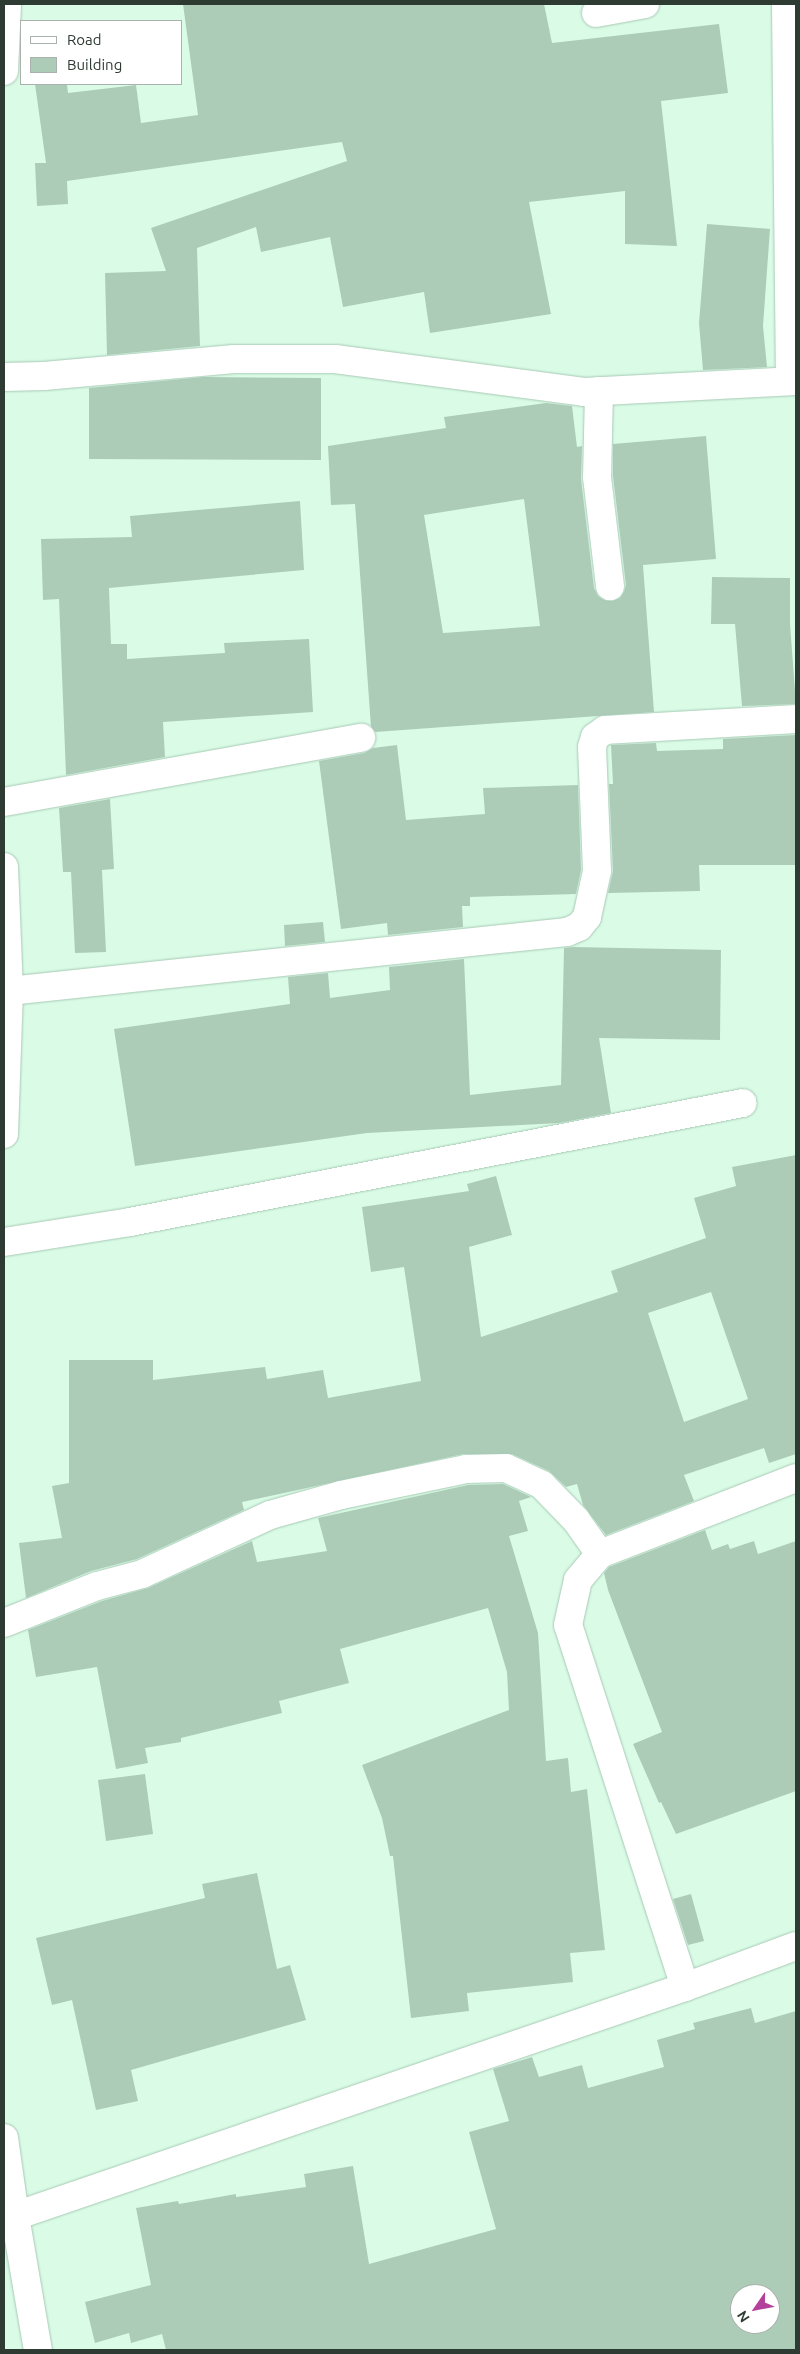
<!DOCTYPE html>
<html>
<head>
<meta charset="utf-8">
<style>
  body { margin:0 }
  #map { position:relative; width:800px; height:2354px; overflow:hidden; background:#dafce7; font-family:Ubuntu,sans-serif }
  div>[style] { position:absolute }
  .building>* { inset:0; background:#acccb8 }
  .roads { filter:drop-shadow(0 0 1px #a8c9b4) drop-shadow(0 0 1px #a8c9b4) }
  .minor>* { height:28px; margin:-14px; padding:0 14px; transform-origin:14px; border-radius:14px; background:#fff }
  .secondary>* { height:28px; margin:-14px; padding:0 14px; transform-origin:14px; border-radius:14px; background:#fff }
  span { translate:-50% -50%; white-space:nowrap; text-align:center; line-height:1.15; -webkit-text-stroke:4px #fff; paint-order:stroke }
  .frame { position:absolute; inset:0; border:5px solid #2e3b33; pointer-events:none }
  .legend { position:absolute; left:20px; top:20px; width:162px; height:65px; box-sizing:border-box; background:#fff; border:1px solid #abb1ad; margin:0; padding:6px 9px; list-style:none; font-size:15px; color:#2e3b33 }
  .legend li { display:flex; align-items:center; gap:10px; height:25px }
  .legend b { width:25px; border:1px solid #abb1ad }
  .north { position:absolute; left:730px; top:2284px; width:50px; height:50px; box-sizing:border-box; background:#fff; border:1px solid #abb1ad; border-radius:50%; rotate:237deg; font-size:14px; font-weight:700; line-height:20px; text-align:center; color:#2e3b33 }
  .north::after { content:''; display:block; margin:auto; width:18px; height:22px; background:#b3419c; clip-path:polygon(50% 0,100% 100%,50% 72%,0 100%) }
</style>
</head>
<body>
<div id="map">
  <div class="building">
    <div style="clip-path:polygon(183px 4px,544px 4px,552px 43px,719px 24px,728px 93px,661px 101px,677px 246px,625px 244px,625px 191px,529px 202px,551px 314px,430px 333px,424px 292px,343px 307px,330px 237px,261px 252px,256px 227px,197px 248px,200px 346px,107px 355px,105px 273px,166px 271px,151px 228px,347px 161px,342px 142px,67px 181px,68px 204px,37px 206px,35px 163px,46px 163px,35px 84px,67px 84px,68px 93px,136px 85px,141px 123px,198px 115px)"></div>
    <div style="clip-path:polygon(707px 224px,770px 229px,763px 326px,767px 367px,703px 370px,699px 323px)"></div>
    <div style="clip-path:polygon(203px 377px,321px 378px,321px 460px,89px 459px,89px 388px)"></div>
    <div style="clip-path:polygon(evenodd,546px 403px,572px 406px,577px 447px,582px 446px,581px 479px,594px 588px,598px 596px,604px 600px,612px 601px,620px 598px,624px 592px,626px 585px,613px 476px,613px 444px,706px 436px,716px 559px,643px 565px,654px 712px,375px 732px,371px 727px,355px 504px,331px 505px,328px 446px,446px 428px,444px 417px,546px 403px,524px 499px,540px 626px,443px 633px,424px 515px,524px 499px)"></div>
    <div style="clip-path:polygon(300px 501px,304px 570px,109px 588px,111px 644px,127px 644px,127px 659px,225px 653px,224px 643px,309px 639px,313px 712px,163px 722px,165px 757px,66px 775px,59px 599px,43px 600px,41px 539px,132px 537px,130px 516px)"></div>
    <div style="clip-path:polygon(712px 577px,790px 578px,790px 624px,796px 704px,742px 706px,735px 624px,711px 624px)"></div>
    <div style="clip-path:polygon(796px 735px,796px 865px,699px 865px,700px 891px,608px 893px,613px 871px,609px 784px,613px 784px,611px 745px,656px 743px,657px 751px,723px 749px,723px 739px)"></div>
    <div style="clip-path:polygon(397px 745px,406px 820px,485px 814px,483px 788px,578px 785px,581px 870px,576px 894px,470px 897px,470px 906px,462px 906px,463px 927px,388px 935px,387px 923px,341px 929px,319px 761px,364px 753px,373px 748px)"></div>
    <div style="clip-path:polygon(110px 799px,114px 869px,102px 870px,106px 952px,75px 953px,71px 872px,63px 872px,59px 808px)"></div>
    <div style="clip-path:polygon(323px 922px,325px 942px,285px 946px,284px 925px)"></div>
    <div style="clip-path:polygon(573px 947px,721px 950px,720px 1040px,599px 1038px,611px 1113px,559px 1123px,367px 1133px,135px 1166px,114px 1029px,290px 1004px,288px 977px,328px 973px,330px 998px,390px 990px,389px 967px,464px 959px,470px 1095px,561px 1085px,564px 948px)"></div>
    <div style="clip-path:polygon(evenodd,796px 1155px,796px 1454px,769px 1463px,764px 1448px,684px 1475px,694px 1501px,606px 1535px,583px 1505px,577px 1484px,566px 1487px,549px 1471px,512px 1454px,463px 1454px,242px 1502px,244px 1510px,137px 1559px,91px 1571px,26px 1598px,19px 1543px,62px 1538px,52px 1486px,69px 1483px,69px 1360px,153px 1360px,153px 1380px,265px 1367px,267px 1379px,323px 1370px,328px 1398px,421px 1381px,404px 1267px,371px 1272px,362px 1207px,469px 1191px,467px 1184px,496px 1176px,512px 1235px,469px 1247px,481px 1337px,618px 1292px,611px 1271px,706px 1238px,694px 1198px,736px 1186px,732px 1167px,796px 1155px,711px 1292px,748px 1399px,684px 1422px,648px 1313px,711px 1292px)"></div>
    <div style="clip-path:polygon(503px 1484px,531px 1497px,519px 1501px,528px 1531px,509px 1536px,538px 1633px,546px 1761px,568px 1758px,571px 1792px,587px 1789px,605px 1950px,570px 1953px,573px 1982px,467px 1993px,469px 2011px,411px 2018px,393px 1856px,390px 1856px,382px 1818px,362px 1765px,509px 1710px,507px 1672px,488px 1608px,340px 1649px,349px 1683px,279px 1701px,282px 1713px,181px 1738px,181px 1742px,145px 1748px,148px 1763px,116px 1769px,97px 1667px,36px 1677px,28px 1630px,102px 1601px,148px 1588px,252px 1541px,257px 1562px,327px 1551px,318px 1518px,468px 1485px)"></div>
    <div style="clip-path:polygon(705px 1530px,712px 1550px,728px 1544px,730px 1549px,754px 1541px,758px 1554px,796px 1541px,796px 1791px,676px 1834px,661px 1802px,659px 1803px,633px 1744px,662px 1732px,608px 1590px,604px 1573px,609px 1567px)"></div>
    <div style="clip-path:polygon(145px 1774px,153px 1834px,106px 1841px,98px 1780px)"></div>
    <div style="clip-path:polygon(257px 1873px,277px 1969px,290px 1965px,306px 2020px,131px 2070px,138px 2101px,96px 2110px,72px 2000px,52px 2005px,36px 1938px,205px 1898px,202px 1884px)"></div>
    <div style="clip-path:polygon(691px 1894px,704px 1941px,688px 1945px,673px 1899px)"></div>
    <div style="clip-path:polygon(evenodd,751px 2008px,755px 2023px,796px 2011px,796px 2350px,166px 2350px,162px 2334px,131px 2343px,129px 2333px,95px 2343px,85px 2302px,151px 2285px,136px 2208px,178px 2201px,179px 2204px,236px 2194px,236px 2197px,306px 2187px,304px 2174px,353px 2166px,369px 2264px,496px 2229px,469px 2132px,509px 2121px,493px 2069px,532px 2057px,539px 2077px,582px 2065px,588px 2088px,664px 2067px,657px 2040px,695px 2029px,693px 2023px,751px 2008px,740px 2294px,770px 2294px,770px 2324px,740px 2324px,740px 2294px)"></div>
  </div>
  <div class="roads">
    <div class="minor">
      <div style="left:786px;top:4px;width:377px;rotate:89.4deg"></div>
      <div style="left:596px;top:13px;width:50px;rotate:-10.4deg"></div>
      <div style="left:4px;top:377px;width:40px;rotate:-1.4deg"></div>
      <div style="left:44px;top:376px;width:191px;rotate:-5.1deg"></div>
      <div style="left:234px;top:359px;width:101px"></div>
      <div style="left:335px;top:359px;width:251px;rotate:7.5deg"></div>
      <div style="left:584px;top:392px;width:212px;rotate:-3deg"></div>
      <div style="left:599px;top:391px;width:86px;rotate:91.3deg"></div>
      <div style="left:597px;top:477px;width:110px;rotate:83.2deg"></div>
      <div style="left:4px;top:802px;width:363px;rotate:-10.2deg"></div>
      <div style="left:9px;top:991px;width:561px;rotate:-6.04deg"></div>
      <div style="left:567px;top:932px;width:13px;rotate:-23deg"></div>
      <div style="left:579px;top:927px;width:13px;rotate:-51deg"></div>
      <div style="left:587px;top:917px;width:47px;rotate:-77.7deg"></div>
      <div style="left:597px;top:871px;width:124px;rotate:-92.3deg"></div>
      <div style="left:592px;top:747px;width:10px;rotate:-73deg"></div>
      <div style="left:595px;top:737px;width:12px;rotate:-35deg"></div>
      <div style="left:605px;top:730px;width:191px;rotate:-3.3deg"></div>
      <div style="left:4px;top:1242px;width:128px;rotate:-9deg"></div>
      <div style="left:130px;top:1222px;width:624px;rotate:-10.99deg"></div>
      <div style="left:4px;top:1623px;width:100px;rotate:-21.7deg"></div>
      <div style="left:97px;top:1586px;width:47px;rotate:-14.9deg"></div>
      <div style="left:142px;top:1574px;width:141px;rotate:-24.7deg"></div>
      <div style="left:270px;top:1515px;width:74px;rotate:-15.7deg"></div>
      <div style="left:341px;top:1495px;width:128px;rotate:-11.7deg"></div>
      <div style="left:466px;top:1469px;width:40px;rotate:-1.4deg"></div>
      <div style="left:506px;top:1468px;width:40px;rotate:25deg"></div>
      <div style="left:542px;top:1485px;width:49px;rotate:45.8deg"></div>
      <div style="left:576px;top:1520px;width:42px;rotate:54.8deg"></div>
      <div style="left:685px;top:1987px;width:380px;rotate:-107.9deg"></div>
      <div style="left:568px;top:1625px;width:46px;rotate:-77.5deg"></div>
      <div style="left:578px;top:1580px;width:34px;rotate:-50deg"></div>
      <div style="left:600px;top:1554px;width:210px;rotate:-21.2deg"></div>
      <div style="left:15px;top:2216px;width:708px;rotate:-18.87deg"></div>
      <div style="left:685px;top:1987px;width:118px;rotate:-20.3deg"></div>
    </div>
    <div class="secondary">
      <div style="left:4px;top:71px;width:67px;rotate:-87.4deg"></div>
      <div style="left:4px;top:867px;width:124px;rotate:87.7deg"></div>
      <div style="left:9px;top:991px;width:143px;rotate:92deg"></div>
      <div style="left:4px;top:2138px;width:79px;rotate:82deg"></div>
      <div style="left:15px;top:2216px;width:136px;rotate:80.3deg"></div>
    </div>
  </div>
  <div class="frame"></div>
  <ul class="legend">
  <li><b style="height:6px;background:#fff"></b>Road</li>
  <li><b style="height:14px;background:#acccb8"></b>Building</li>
  </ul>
  <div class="north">N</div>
</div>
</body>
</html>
